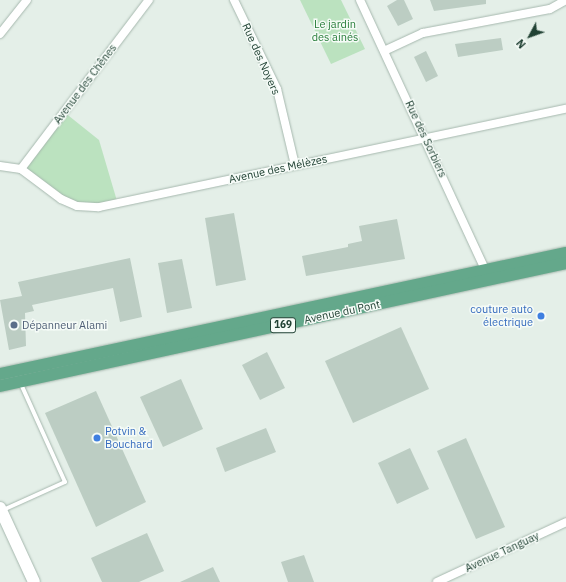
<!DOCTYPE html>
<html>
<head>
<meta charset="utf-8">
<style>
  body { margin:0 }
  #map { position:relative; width:566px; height:582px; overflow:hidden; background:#e4efe8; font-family:"IBM Plex Sans",sans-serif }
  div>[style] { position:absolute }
  .green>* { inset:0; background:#bbe2bf }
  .building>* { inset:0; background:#bccdc3 }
  .roads { filter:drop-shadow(0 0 1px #a6b8ae) drop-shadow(0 0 1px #a6b8ae) }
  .service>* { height:4px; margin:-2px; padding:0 2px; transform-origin:2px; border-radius:2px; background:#fff }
  .minor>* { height:8px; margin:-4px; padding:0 4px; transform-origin:4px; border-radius:4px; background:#fff }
  .secondary>* { height:12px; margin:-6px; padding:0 6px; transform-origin:6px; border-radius:6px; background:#fff }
  .primary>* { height:12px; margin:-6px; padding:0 6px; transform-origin:6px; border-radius:6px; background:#64a88b }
  .dots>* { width:11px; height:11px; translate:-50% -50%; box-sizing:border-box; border:2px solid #f5fbf7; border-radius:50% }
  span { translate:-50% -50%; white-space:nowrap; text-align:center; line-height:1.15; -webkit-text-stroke:3px #f5fbf7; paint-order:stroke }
  .shield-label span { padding:1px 3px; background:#f5fbf7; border:1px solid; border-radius:3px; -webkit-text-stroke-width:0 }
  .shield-label { font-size:10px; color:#214234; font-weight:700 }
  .park-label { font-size:11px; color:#277d3a }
  .street-label { font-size:11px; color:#214234 }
  .shop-label { font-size:11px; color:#366cbe }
  .right { translate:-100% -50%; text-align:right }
  .left { translate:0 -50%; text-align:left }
  .service-label { font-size:11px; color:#4e5e75 }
  .north { position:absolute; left:510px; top:16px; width:40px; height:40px; -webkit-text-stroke:3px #f5fbf7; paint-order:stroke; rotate:229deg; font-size:11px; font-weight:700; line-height:16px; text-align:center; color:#214234 }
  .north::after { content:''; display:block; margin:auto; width:14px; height:18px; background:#214234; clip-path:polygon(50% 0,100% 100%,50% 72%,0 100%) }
</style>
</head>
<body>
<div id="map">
  <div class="green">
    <div style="clip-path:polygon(300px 0,341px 0,365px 49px,331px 64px)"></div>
    <div style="clip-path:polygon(64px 112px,99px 140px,117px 201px,77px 206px,23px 169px)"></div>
  </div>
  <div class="building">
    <div style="clip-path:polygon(397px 0,404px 0,413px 19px,398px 26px,387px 6px)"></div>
    <div style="clip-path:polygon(430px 0,486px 0,486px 4px,434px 11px)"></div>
    <div style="clip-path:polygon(501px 38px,503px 50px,458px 57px,455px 44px)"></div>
    <div style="clip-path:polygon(426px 51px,438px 76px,426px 82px,414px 57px)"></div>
    <div style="clip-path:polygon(234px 213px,246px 280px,216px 286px,205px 218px)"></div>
    <div style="clip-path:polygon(397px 219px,405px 259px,306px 276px,302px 256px,348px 247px,348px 244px,362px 241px,359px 226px)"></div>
    <div style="clip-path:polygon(130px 258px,142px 317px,120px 322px,113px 288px,32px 305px,34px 311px,25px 313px,26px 346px,9px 350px,0 300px,22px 296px,18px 282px)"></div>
    <div style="clip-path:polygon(182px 259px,192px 308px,167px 313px,158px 263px)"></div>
    <div style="clip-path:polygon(401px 327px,429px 389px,353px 423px,325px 361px)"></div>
    <div style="clip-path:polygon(267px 352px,285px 388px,260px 400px,242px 365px)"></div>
    <div style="clip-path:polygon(181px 379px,203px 429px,163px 447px,140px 397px)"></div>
    <div style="clip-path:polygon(96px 391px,146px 502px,96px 527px,45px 413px)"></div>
    <div style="clip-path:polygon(266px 428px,276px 452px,225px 472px,216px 448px)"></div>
    <div style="clip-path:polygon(466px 438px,505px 527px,476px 539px,437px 451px)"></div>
    <div style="clip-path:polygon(410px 448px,429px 489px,397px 504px,378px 463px)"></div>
    <div style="clip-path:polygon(147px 533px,164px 571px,139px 582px,102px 582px,91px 558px)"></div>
    <div style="clip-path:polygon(304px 555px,314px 582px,288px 582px,281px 562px)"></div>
    <div style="clip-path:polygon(213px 567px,220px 582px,180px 582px)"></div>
  </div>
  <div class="roads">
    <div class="service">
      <div style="left:3px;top:510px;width:68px;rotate:-24.3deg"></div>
      <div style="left:65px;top:482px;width:107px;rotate:-114.2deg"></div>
    </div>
    <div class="minor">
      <div style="left:234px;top:0;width:99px;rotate:64.2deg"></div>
      <div style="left:277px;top:89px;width:78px;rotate:76.7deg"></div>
      <div style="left:360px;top:0;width:301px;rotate:65.1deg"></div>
      <div style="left:0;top:34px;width:43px;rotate:-51.5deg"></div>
      <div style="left:384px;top:51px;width:43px;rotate:-24.8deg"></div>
      <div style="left:423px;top:33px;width:129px;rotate:-10.7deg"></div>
      <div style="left:550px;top:9px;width:18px;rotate:-29deg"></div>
      <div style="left:0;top:166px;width:21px;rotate:8deg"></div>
      <div style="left:21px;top:169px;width:50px;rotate:36.9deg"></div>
      <div style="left:61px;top:199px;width:17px;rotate:24deg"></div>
      <div style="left:77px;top:206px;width:22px;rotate:3deg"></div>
      <div style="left:99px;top:207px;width:477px;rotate:-11.9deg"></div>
      <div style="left:21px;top:169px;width:212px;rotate:-52.9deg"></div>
      <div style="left:437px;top:582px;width:142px;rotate:-24.9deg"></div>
    </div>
    <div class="secondary">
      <div style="left:0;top:508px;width:81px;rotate:65.3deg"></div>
    </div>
    <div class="primary">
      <div style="left:0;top:374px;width:579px;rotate:-12.07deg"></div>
      <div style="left:0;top:386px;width:579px;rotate:-12.26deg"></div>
    </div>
  </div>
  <div class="dots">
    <div style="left:541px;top:316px;background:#3f7fe0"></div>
    <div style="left:14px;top:325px;background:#5c6f8a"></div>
    <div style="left:97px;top:438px;background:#3f7fe0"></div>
  </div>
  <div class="shield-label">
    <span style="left:283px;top:325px">169</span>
  </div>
  <div class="park-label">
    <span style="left:335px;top:31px">Le jardin<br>des ainés</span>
  </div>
  <div class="street-label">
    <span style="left:261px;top:59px;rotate:66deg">Rue des Noyers</span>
    <span style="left:85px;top:84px;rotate:-53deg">Avenue des Chênes</span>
    <span style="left:426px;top:139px;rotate:65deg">Rue des Sorbiers</span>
    <span style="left:278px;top:169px;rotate:-12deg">Avenue des Mélèzes</span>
    <span style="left:342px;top:312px;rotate:-12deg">Avenue du Pont</span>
    <span style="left:502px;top:552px;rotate:-25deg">Avenue Tanguay</span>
  </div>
  <div class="shop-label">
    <span class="right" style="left:533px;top:316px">couture auto<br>électrique</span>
    <span class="left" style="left:105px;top:438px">Potvin &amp;<br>Bouchard</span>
  </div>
  <div class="service-label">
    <span class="left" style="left:22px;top:325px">Dépanneur Alami</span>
  </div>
  <div class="north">N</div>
</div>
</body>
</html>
